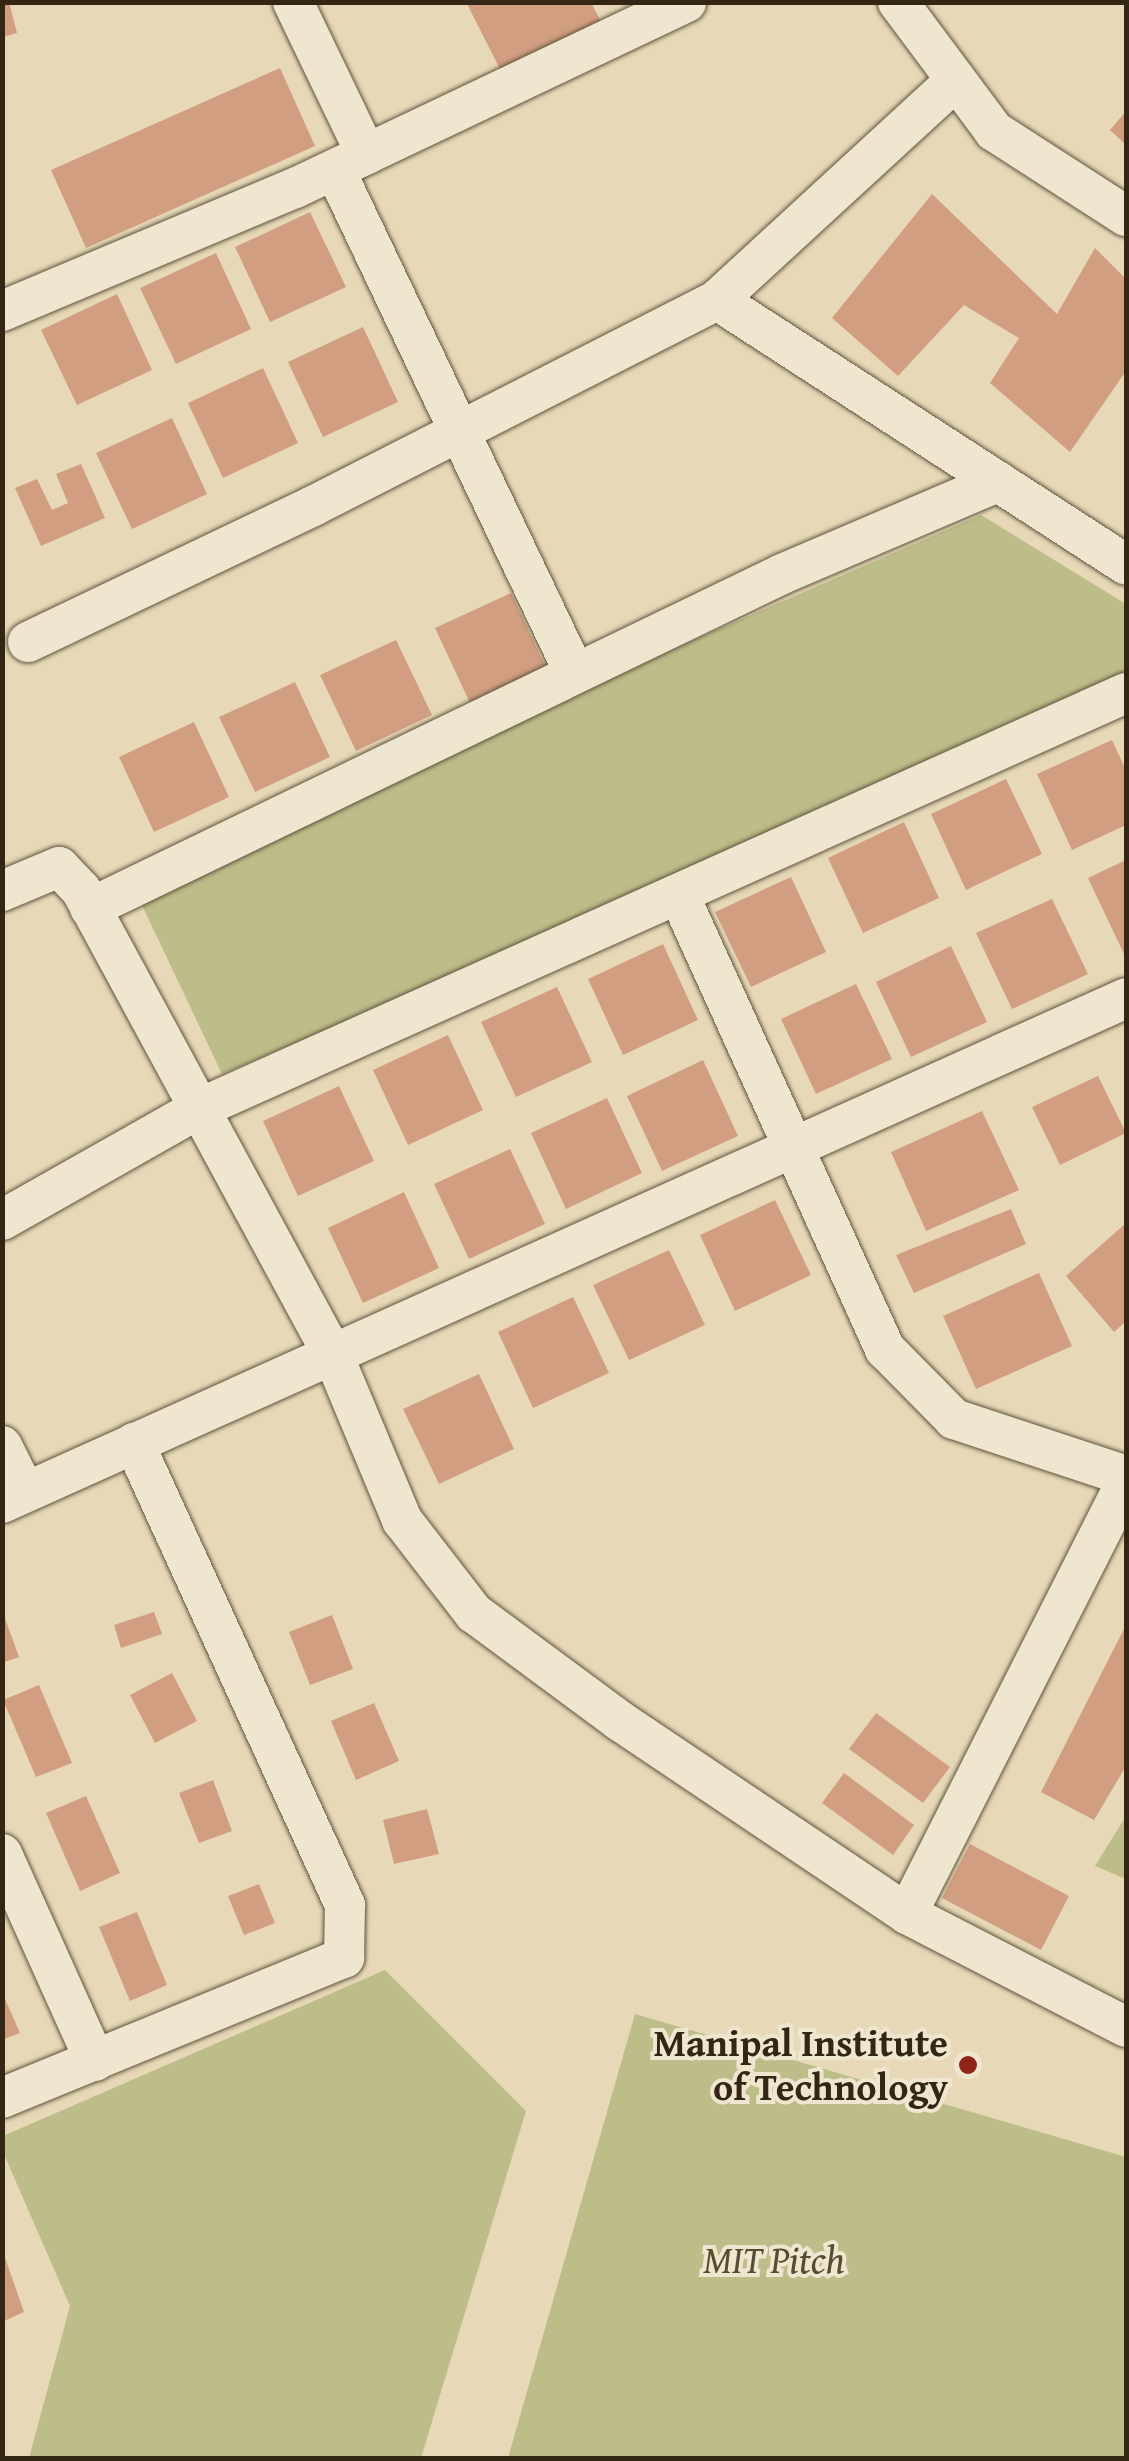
<!DOCTYPE html>
<html>
<head>
<meta charset="utf-8">
<style>
  body { margin:0 }
  #map { position:relative; width:1129px; height:2461px; overflow:hidden; background:#e7d9b7; font-family:"Gentium Book Plus",serif }
  div>[style] { position:absolute }
  .green>* { inset:0; background:#bdbd89 }
  .building>* { inset:0; background:#d29e81 }
  .roads { filter:drop-shadow(0 0 2px #60533e) drop-shadow(0 0 2px #60533e) }
  .street>* { height:40px; margin:-20px; padding:0 20px; transform-origin:20px; border-radius:20px; background:#efe6d0 }
  .dots>* { width:28px; height:28px; translate:-50% -50%; box-sizing:border-box; border:5px solid #efe6d0; border-radius:50% }
  span { translate:-50% -50%; white-space:nowrap; text-align:center; line-height:1.15; -webkit-text-stroke:8px #efe6d0; paint-order:stroke }
  .poi-label { font-size:38px; color:#332615; font-weight:700 }
  .right { translate:-100% -50%; text-align:right }
  .park-label { font-size:38px; color:#564c32; font-style:italic }
  .frame { position:absolute; inset:0; border:5px solid #332615; pointer-events:none }
</style>
</head>
<body>
<div id="map">
  <div class="green">
    <div style="clip-path:polygon(981px 515px,1126px 604px,1126px 672px,585px 920px,222px 1074px,139px 899px,496px 726px)"></div>
    <div style="clip-path:polygon(1126px 1816px,1126px 1879px,1095px 1866px)"></div>
    <div style="clip-path:polygon(385px 1970px,526px 2111px,421px 2458px,29px 2458px,70px 2306px,3px 2152px,3px 2136px)"></div>
    <div style="clip-path:polygon(635px 2014px,1126px 2157px,1126px 2458px,508px 2458px)"></div>
  </div>
  <div class="building">
    <div style="clip-path:polygon(3px 2px,9px 2px,17px 33px,3px 37px)"></div>
    <div style="clip-path:polygon(466px 2px,591px 2px,605px 30px,506px 81px)"></div>
    <div style="clip-path:polygon(280px 68px,315px 146px,86px 248px,51px 170px)"></div>
    <div style="clip-path:polygon(1126px 111px,1126px 145px,1110px 130px)"></div>
    <div style="clip-path:polygon(932px 194px,1057px 314px,1095px 248px,1126px 279px,1126px 371px,1070px 452px,990px 383px,1019px 338px,964px 305px,898px 376px,832px 318px)"></div>
    <div style="clip-path:polygon(310px 212px,346px 287px,270px 322px,235px 247px)"></div>
    <div style="clip-path:polygon(216px 253px,251px 329px,176px 364px,140px 288px)"></div>
    <div style="clip-path:polygon(117px 294px,152px 370px,77px 405px,41px 330px)"></div>
    <div style="clip-path:polygon(363px 327px,398px 402px,323px 437px,288px 362px)"></div>
    <div style="clip-path:polygon(263px 368px,298px 443px,223px 478px,188px 403px)"></div>
    <div style="clip-path:polygon(172px 418px,207px 494px,132px 529px,96px 453px)"></div>
    <div style="clip-path:polygon(81px 464px,105px 518px,41px 546px,15px 488px,37px 479px,52px 510px,68px 503px,56px 474px)"></div>
    <div style="clip-path:polygon(511px 593px,546px 668px,470px 703px,435px 628px)"></div>
    <div style="clip-path:polygon(396px 640px,432px 715px,356px 751px,320px 675px)"></div>
    <div style="clip-path:polygon(295px 682px,330px 757px,255px 792px,219px 717px)"></div>
    <div style="clip-path:polygon(194px 722px,229px 797px,154px 832px,119px 757px)"></div>
    <div style="clip-path:polygon(1112px 740px,1126px 770px,1126px 825px,1072px 850px,1037px 774px)"></div>
    <div style="clip-path:polygon(1006px 779px,1042px 854px,966px 890px,931px 814px)"></div>
    <div style="clip-path:polygon(904px 822px,939px 898px,863px 933px,828px 858px)"></div>
    <div style="clip-path:polygon(1126px 860px,1126px 952px,1124px 954px,1088px 878px)"></div>
    <div style="clip-path:polygon(791px 877px,826px 952px,751px 987px,715px 912px)"></div>
    <div style="clip-path:polygon(1052px 899px,1088px 974px,1012px 1009px,976px 933px)"></div>
    <div style="clip-path:polygon(663px 944px,698px 1020px,623px 1055px,588px 979px)"></div>
    <div style="clip-path:polygon(951px 946px,987px 1022px,911px 1057px,876px 982px)"></div>
    <div style="clip-path:polygon(856px 984px,892px 1059px,816px 1094px,781px 1019px)"></div>
    <div style="clip-path:polygon(557px 987px,592px 1062px,516px 1097px,481px 1022px)"></div>
    <div style="clip-path:polygon(448px 1035px,483px 1110px,408px 1145px,373px 1070px)"></div>
    <div style="clip-path:polygon(703px 1060px,738px 1136px,662px 1171px,627px 1096px)"></div>
    <div style="clip-path:polygon(1098px 1076px,1126px 1133px,1060px 1165px,1032px 1107px)"></div>
    <div style="clip-path:polygon(339px 1086px,374px 1161px,298px 1196px,263px 1121px)"></div>
    <div style="clip-path:polygon(607px 1098px,642px 1173px,566px 1209px,531px 1133px)"></div>
    <div style="clip-path:polygon(982px 1111px,1019px 1190px,926px 1231px,891px 1152px)"></div>
    <div style="clip-path:polygon(510px 1149px,545px 1224px,469px 1259px,434px 1184px)"></div>
    <div style="clip-path:polygon(404px 1192px,439px 1268px,363px 1303px,328px 1228px)"></div>
    <div style="clip-path:polygon(775px 1200px,811px 1275px,735px 1311px,700px 1235px)"></div>
    <div style="clip-path:polygon(1011px 1209px,1026px 1244px,914px 1293px,896px 1255px)"></div>
    <div style="clip-path:polygon(1126px 1223px,1126px 1321px,1114px 1332px,1066px 1276px)"></div>
    <div style="clip-path:polygon(669px 1250px,705px 1325px,629px 1360px,593px 1285px)"></div>
    <div style="clip-path:polygon(1039px 1273px,1072px 1346px,976px 1389px,943px 1316px)"></div>
    <div style="clip-path:polygon(573px 1297px,609px 1373px,533px 1408px,498px 1332px)"></div>
    <div style="clip-path:polygon(479px 1374px,514px 1449px,439px 1484px,403px 1409px)"></div>
    <div style="clip-path:polygon(2px 1610px,19px 1657px,2px 1663px)"></div>
    <div style="clip-path:polygon(154px 1612px,162px 1634px,121px 1648px,114px 1625px)"></div>
    <div style="clip-path:polygon(332px 1615px,353px 1669px,310px 1685px,289px 1632px)"></div>
    <div style="clip-path:polygon(1126px 1625px,1126px 1766px,1094px 1820px,1041px 1792px)"></div>
    <div style="clip-path:polygon(172px 1673px,197px 1721px,155px 1743px,130px 1695px)"></div>
    <div style="clip-path:polygon(39px 1685px,72px 1763px,36px 1777px,3px 1700px)"></div>
    <div style="clip-path:polygon(374px 1703px,399px 1761px,356px 1780px,331px 1721px)"></div>
    <div style="clip-path:polygon(876px 1713px,950px 1767px,923px 1803px,849px 1749px)"></div>
    <div style="clip-path:polygon(844px 1773px,914px 1825px,893px 1855px,822px 1803px)"></div>
    <div style="clip-path:polygon(213px 1780px,232px 1831px,199px 1843px,179px 1793px)"></div>
    <div style="clip-path:polygon(86px 1796px,120px 1873px,80px 1891px,46px 1813px)"></div>
    <div style="clip-path:polygon(427px 1809px,439px 1854px,394px 1864px,383px 1820px)"></div>
    <div style="clip-path:polygon(970px 1844px,1069px 1896px,1041px 1950px,942px 1898px)"></div>
    <div style="clip-path:polygon(259px 1884px,275px 1923px,244px 1935px,228px 1896px)"></div>
    <div style="clip-path:polygon(137px 1912px,167px 1985px,130px 2001px,99px 1927px)"></div>
    <div style="clip-path:polygon(2px 1992px,20px 2033px,2px 2040px)"></div>
    <div style="clip-path:polygon(2px 2249px,24px 2312px,2px 2322px)"></div>
  </div>
  <div class="roads">
    <div class="street">
      <div style="left:293px;top:2px;width:169px;rotate:64.3deg"></div>
      <div style="left:898px;top:2px;width:161px;rotate:53.3deg"></div>
      <div style="left:994px;top:131px;width:157px;rotate:32.8deg"></div>
      <div style="left:335px;top:170px;width:556px;rotate:64.54deg"></div>
      <div style="left:717px;top:300px;width:322px;rotate:-42.6deg"></div>
      <div style="left:2px;top:311px;width:318px;rotate:-22.8deg"></div>
      <div style="left:295px;top:188px;width:433px;rotate:-25.4deg"></div>
      <div style="left:28px;top:642px;width:316px;rotate:-25.5deg"></div>
      <div style="left:313px;top:506px;width:453px;rotate:-27deg"></div>
      <div style="left:717px;top:300px;width:487px;rotate:32.9deg"></div>
      <div style="left:2px;top:891px;width:62px;rotate:-22.8deg"></div>
      <div style="left:59px;top:867px;width:32px;rotate:46deg"></div>
      <div style="left:81px;top:890px;width:529px;rotate:61.55deg"></div>
      <div style="left:333px;top:1355px;width:179px;rotate:67.3deg"></div>
      <div style="left:402px;top:1520px;width:118px;rotate:52.3deg"></div>
      <div style="left:474px;top:1613px;width:182px;rotate:36.5deg"></div>
      <div style="left:620px;top:1721px;width:346px;rotate:33.9deg"></div>
      <div style="left:907px;top:1914px;width:484px;rotate:-63.1deg"></div>
      <div style="left:679px;top:895px;width:499px;rotate:65.6deg"></div>
      <div style="left:885px;top:1349px;width:98px;rotate:45.4deg"></div>
      <div style="left:954px;top:1419px;width:181px;rotate:18.3deg"></div>
      <div style="left:90px;top:908px;width:768px;rotate:-25.76deg"></div>
      <div style="left:782px;top:574px;width:235px;rotate:-23.1deg"></div>
      <div style="left:2px;top:1220px;width:225px;rotate:-29.5deg"></div>
      <div style="left:198px;top:1109px;width:1017px;rotate:-24.15deg"></div>
      <div style="left:2px;top:1446px;width:51px;rotate:63.4deg"></div>
      <div style="left:2px;top:1503px;width:1232px;rotate:-24.19deg"></div>
      <div style="left:2px;top:1854px;width:227px;rotate:65.8deg"></div>
      <div style="left:907px;top:1914px;width:246px;rotate:27.3deg"></div>
      <div style="left:2px;top:2098px;width:370px;rotate:-22.3deg"></div>
      <div style="left:344px;top:1958px;width:53px;rotate:-88.9deg"></div>
      <div style="left:345px;top:1905px;width:508px;rotate:-114.55deg"></div>
    </div>
  </div>
  <div class="dots">
    <div style="left:968px;top:2065px;background:#8f2418"></div>
  </div>
  <div class="poi-label">
    <span class="right" style="left:948px;top:2065px">Manipal Institute<br>of Technology</span>
  </div>
  <div class="park-label">
    <span style="left:774px;top:2260px">MIT Pitch</span>
  </div>
  <div class="frame"></div>
</div>
</body>
</html>
